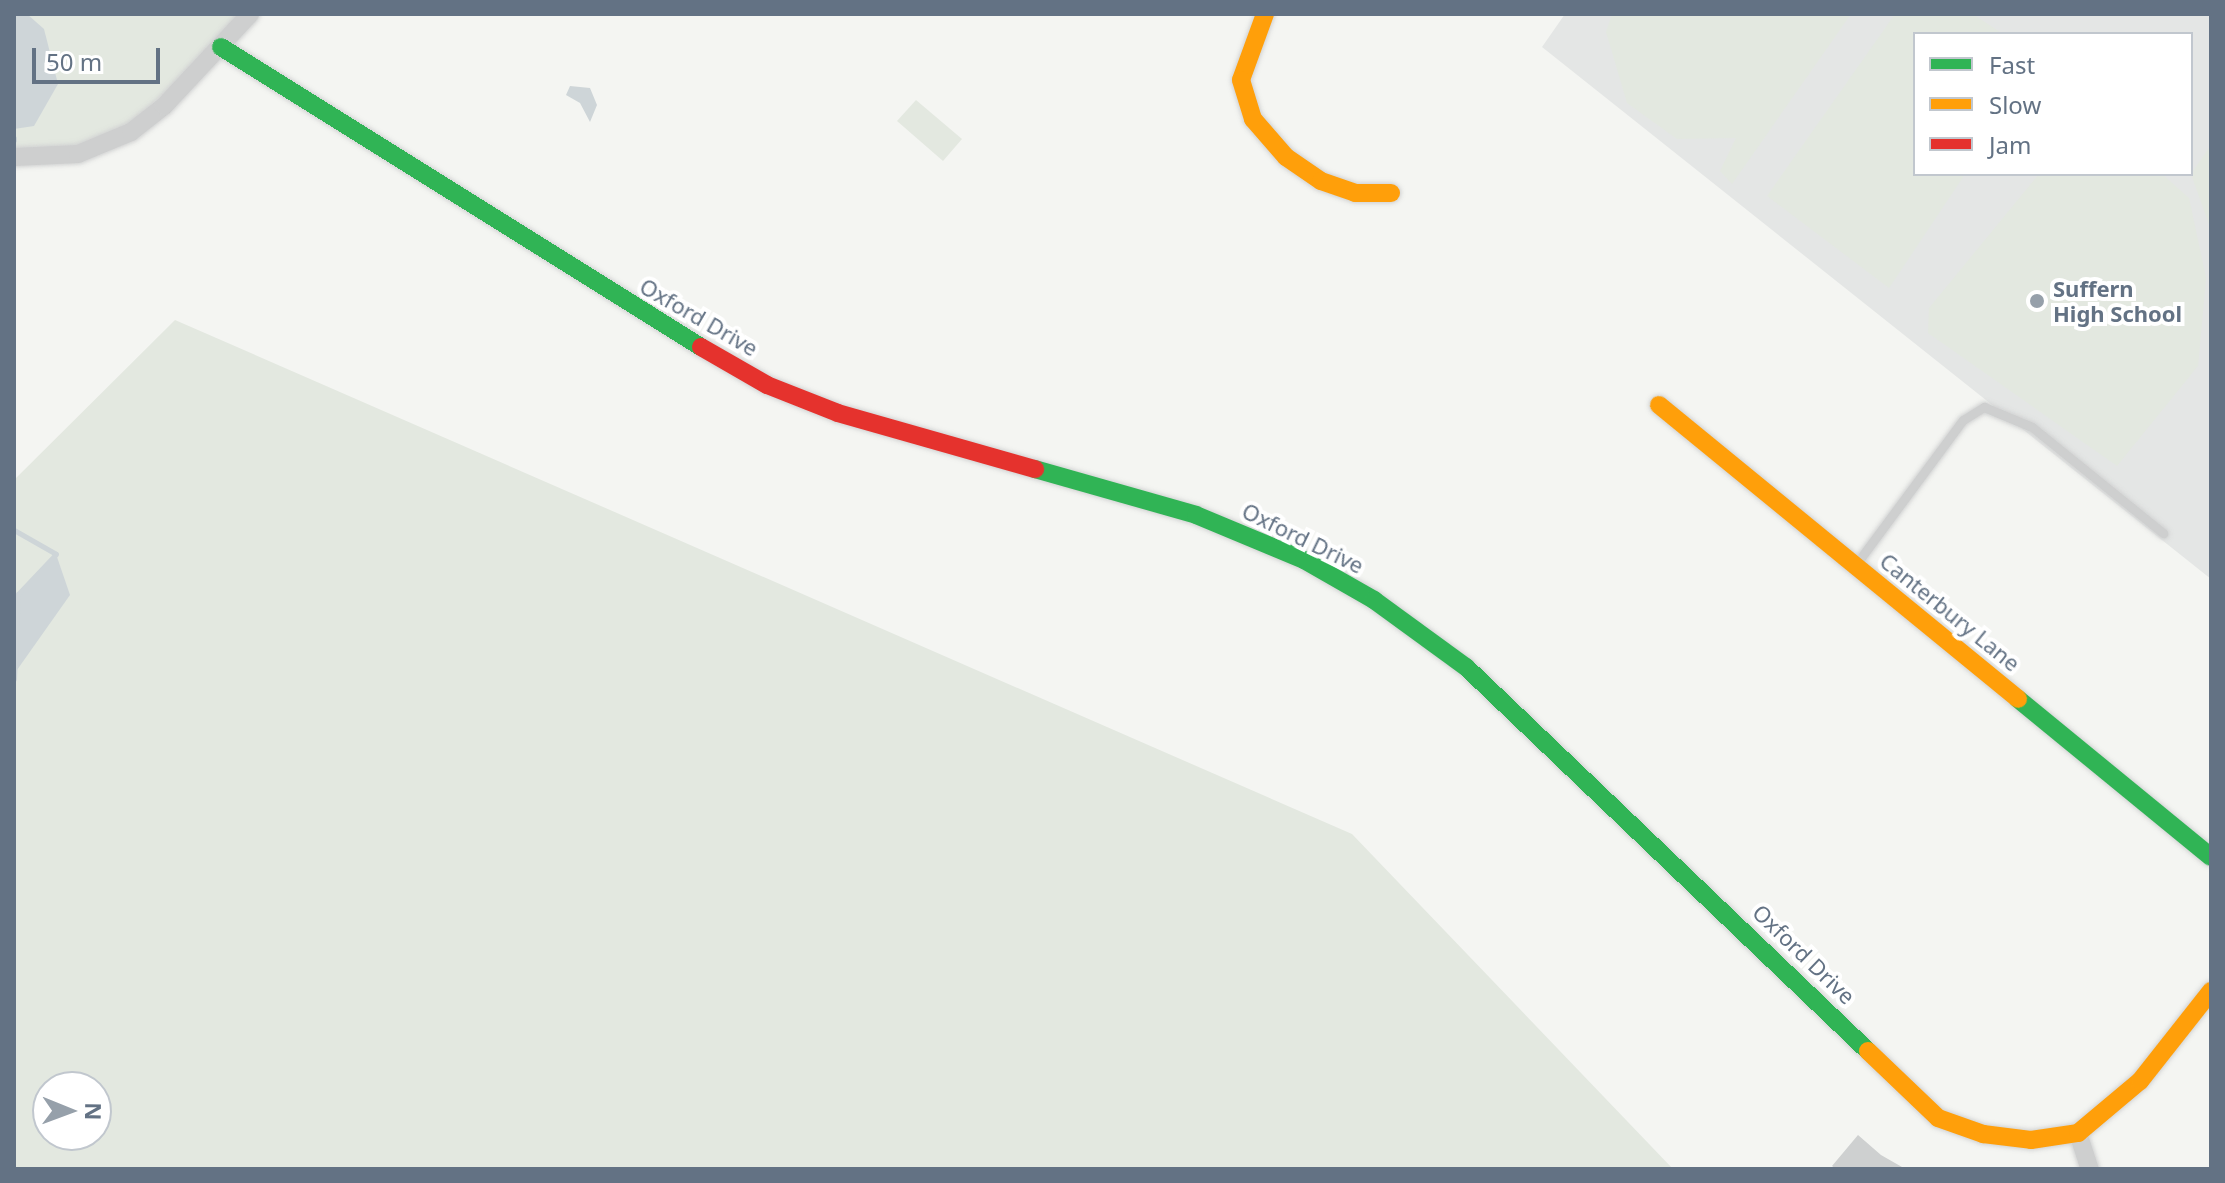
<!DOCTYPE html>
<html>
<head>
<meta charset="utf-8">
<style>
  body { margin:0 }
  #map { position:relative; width:2225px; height:1183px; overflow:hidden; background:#f4f5f2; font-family:"Noto Sans",sans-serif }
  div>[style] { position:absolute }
  .built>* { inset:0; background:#e4e6e5 }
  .green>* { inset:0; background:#e3e8e0 }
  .water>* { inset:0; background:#ced5d8 }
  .stream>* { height:5px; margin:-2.5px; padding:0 2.5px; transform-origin:2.5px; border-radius:2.5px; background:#ced5d8 }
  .building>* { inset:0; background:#ced0d0 }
  .path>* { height:3px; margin-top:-1.5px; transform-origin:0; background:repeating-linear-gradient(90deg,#cbcbcc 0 4px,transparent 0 8px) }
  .roads { filter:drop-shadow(0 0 2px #d2d3d3) drop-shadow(0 0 2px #d2d3d3) }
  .lane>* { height:9px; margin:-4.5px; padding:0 4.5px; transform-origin:4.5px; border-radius:4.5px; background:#cecfcf }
  .street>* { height:18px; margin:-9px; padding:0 9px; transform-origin:9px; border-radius:9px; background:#cecfcf }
  .fast>* { height:18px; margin:-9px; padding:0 9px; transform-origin:9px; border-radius:9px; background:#30b455 }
  .slow>* { height:18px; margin:-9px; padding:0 9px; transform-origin:9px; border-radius:9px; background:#ff9f0a }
  .jam>* { height:18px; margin:-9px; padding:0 9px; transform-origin:9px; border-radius:9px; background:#e5322d }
  .dots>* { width:22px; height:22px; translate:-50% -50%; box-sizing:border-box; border:4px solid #fff; border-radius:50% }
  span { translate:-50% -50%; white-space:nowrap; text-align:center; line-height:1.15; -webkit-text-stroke:8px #fff; paint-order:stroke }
  .poi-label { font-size:22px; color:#637284; font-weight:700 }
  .left { translate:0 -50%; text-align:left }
  .street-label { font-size:22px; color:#637284 }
  .frame { position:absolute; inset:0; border:16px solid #637284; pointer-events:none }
  .legend { position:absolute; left:1913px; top:32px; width:280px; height:144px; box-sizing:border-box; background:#fff; border:2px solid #c1c7ce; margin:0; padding:10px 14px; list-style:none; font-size:24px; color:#637284 }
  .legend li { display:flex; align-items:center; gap:16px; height:40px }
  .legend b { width:40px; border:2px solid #c1c7ce }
  .north { position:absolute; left:32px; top:1071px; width:80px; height:80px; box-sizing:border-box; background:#fff; border:2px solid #c1c7ce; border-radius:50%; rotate:91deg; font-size:22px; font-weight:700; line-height:32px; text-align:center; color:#637284 }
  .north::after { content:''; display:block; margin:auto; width:28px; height:36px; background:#96a0aa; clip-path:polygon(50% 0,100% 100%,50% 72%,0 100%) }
  .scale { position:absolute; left:32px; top:48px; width:128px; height:36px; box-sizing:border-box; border:4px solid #637284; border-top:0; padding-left:10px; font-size:24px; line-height:28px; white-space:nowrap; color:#637284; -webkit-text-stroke:6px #fff; paint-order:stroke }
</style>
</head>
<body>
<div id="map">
  <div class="built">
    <div style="clip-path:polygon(evenodd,1565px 14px,2211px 14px,2211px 579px,1542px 47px,1565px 14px,1915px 34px,2191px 34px,2191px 174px,1915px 174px,1915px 34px)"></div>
  </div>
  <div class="green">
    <div style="clip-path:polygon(14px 14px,250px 14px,105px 147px,14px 157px)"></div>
    <div style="clip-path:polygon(1612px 14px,1851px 14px,1732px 184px,1720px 171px,1736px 138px,1677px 139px,1627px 103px,1606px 32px)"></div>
    <div style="clip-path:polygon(1895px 14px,1973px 14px,2003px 34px,1915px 34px,1915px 174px,1965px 174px,1889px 288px,1767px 196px)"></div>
    <div style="clip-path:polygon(916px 100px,962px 139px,943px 161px,897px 121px)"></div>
    <div style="clip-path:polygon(2211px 145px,2211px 230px,2191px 174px)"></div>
    <div style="clip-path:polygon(2039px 174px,2162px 174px,2189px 198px,2206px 278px,2198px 366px,2117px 466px,1928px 333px,1929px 308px)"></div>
    <div style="clip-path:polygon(evenodd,175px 320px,1352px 834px,1673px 1169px,14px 1169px,14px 480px,175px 320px,48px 1087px,96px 1087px,96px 1135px,48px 1135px,48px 1087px)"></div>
  </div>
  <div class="water">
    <div style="clip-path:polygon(14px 14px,27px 14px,44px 29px,58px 84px,34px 126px,14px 129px)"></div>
    <div style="clip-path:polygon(570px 86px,590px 88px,597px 105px,590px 122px,580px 103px,566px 95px)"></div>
    <div style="clip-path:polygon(56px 554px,70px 595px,17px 670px,18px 594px)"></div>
  </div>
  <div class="stream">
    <div style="left:14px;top:138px;width:2px;rotate:90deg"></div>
    <div style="left:14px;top:530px;width:48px;rotate:29.7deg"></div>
    <div style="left:56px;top:554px;width:55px;rotate:133.5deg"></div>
    <div style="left:18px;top:594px;width:85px;rotate:92.7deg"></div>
  </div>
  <div class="building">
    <div style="clip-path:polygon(1858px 1135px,1881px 1155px,1902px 1167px,1836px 1169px,1832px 1166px)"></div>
  </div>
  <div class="path">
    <div style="left:60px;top:14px;width:9px"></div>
  </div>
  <div class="roads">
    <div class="lane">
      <div style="left:1857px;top:563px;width:178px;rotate:-53.5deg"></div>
      <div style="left:1963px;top:420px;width:25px;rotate:-32deg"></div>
      <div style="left:1984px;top:407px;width:52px;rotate:22.6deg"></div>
      <div style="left:2032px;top:427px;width:169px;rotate:39deg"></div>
    </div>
    <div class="street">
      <div style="left:14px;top:157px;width:64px;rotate:-2.7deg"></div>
      <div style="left:78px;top:154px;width:57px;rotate:-22.5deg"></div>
      <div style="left:131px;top:132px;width:42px;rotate:-38.2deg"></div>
      <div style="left:164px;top:106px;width:126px;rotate:-46.9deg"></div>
      <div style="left:2078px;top:1133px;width:38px;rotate:72deg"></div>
    </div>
    <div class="fast">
      <div style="left:221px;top:47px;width:566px;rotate:32.01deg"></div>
      <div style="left:1035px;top:469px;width:167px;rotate:15.9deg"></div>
      <div style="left:1196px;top:515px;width:117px;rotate:22.6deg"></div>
      <div style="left:1304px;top:560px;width:81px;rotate:29.7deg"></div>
      <div style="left:1374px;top:600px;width:114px;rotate:36.1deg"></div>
      <div style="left:1466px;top:667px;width:556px;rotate:43.69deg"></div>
      <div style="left:2018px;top:699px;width:249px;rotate:39.3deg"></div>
    </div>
    <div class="slow">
      <div style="left:1265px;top:14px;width:70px;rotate:110deg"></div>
      <div style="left:1241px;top:80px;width:41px;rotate:72.9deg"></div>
      <div style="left:1253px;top:119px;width:50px;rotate:49deg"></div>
      <div style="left:1286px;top:157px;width:42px;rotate:34.4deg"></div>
      <div style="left:1321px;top:181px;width:36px;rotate:19deg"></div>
      <div style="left:1355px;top:193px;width:36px"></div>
      <div style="left:1659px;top:405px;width:464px;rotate:39.3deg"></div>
      <div style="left:1868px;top:1051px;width:97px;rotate:43.7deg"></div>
      <div style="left:1938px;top:1118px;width:48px;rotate:19.6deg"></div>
      <div style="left:1983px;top:1134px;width:48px;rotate:7.1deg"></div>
      <div style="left:2031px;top:1140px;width:48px;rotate:-8.5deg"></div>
      <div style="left:2078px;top:1133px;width:81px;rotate:-40deg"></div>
      <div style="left:2140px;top:1081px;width:115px;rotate:-51.7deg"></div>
    </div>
    <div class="jam">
      <div style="left:701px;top:347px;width:76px;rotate:29.9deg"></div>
      <div style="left:767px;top:385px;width:76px;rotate:21.5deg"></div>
      <div style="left:838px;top:413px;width:205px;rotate:15.9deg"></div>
    </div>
  </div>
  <div class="dots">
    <div style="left:2037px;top:301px;background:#96a0aa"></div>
  </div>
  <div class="poi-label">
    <span class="left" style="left:2053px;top:301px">Suffern<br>High School</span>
  </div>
  <div class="street-label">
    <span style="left:699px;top:317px;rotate:30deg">Oxford Drive</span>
    <span style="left:1303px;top:538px;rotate:26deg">Oxford Drive</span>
    <span style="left:1950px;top:612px;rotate:39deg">Canterbury Lane</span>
    <span style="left:1804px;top:954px;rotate:44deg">Oxford Drive</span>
  </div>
  <div class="frame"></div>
  <ul class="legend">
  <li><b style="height:10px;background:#30b455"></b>Fast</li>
  <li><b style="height:10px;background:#ff9f0a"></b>Slow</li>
  <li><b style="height:10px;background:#e5322d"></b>Jam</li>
  </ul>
  <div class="north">N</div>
  <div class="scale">50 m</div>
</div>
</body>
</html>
